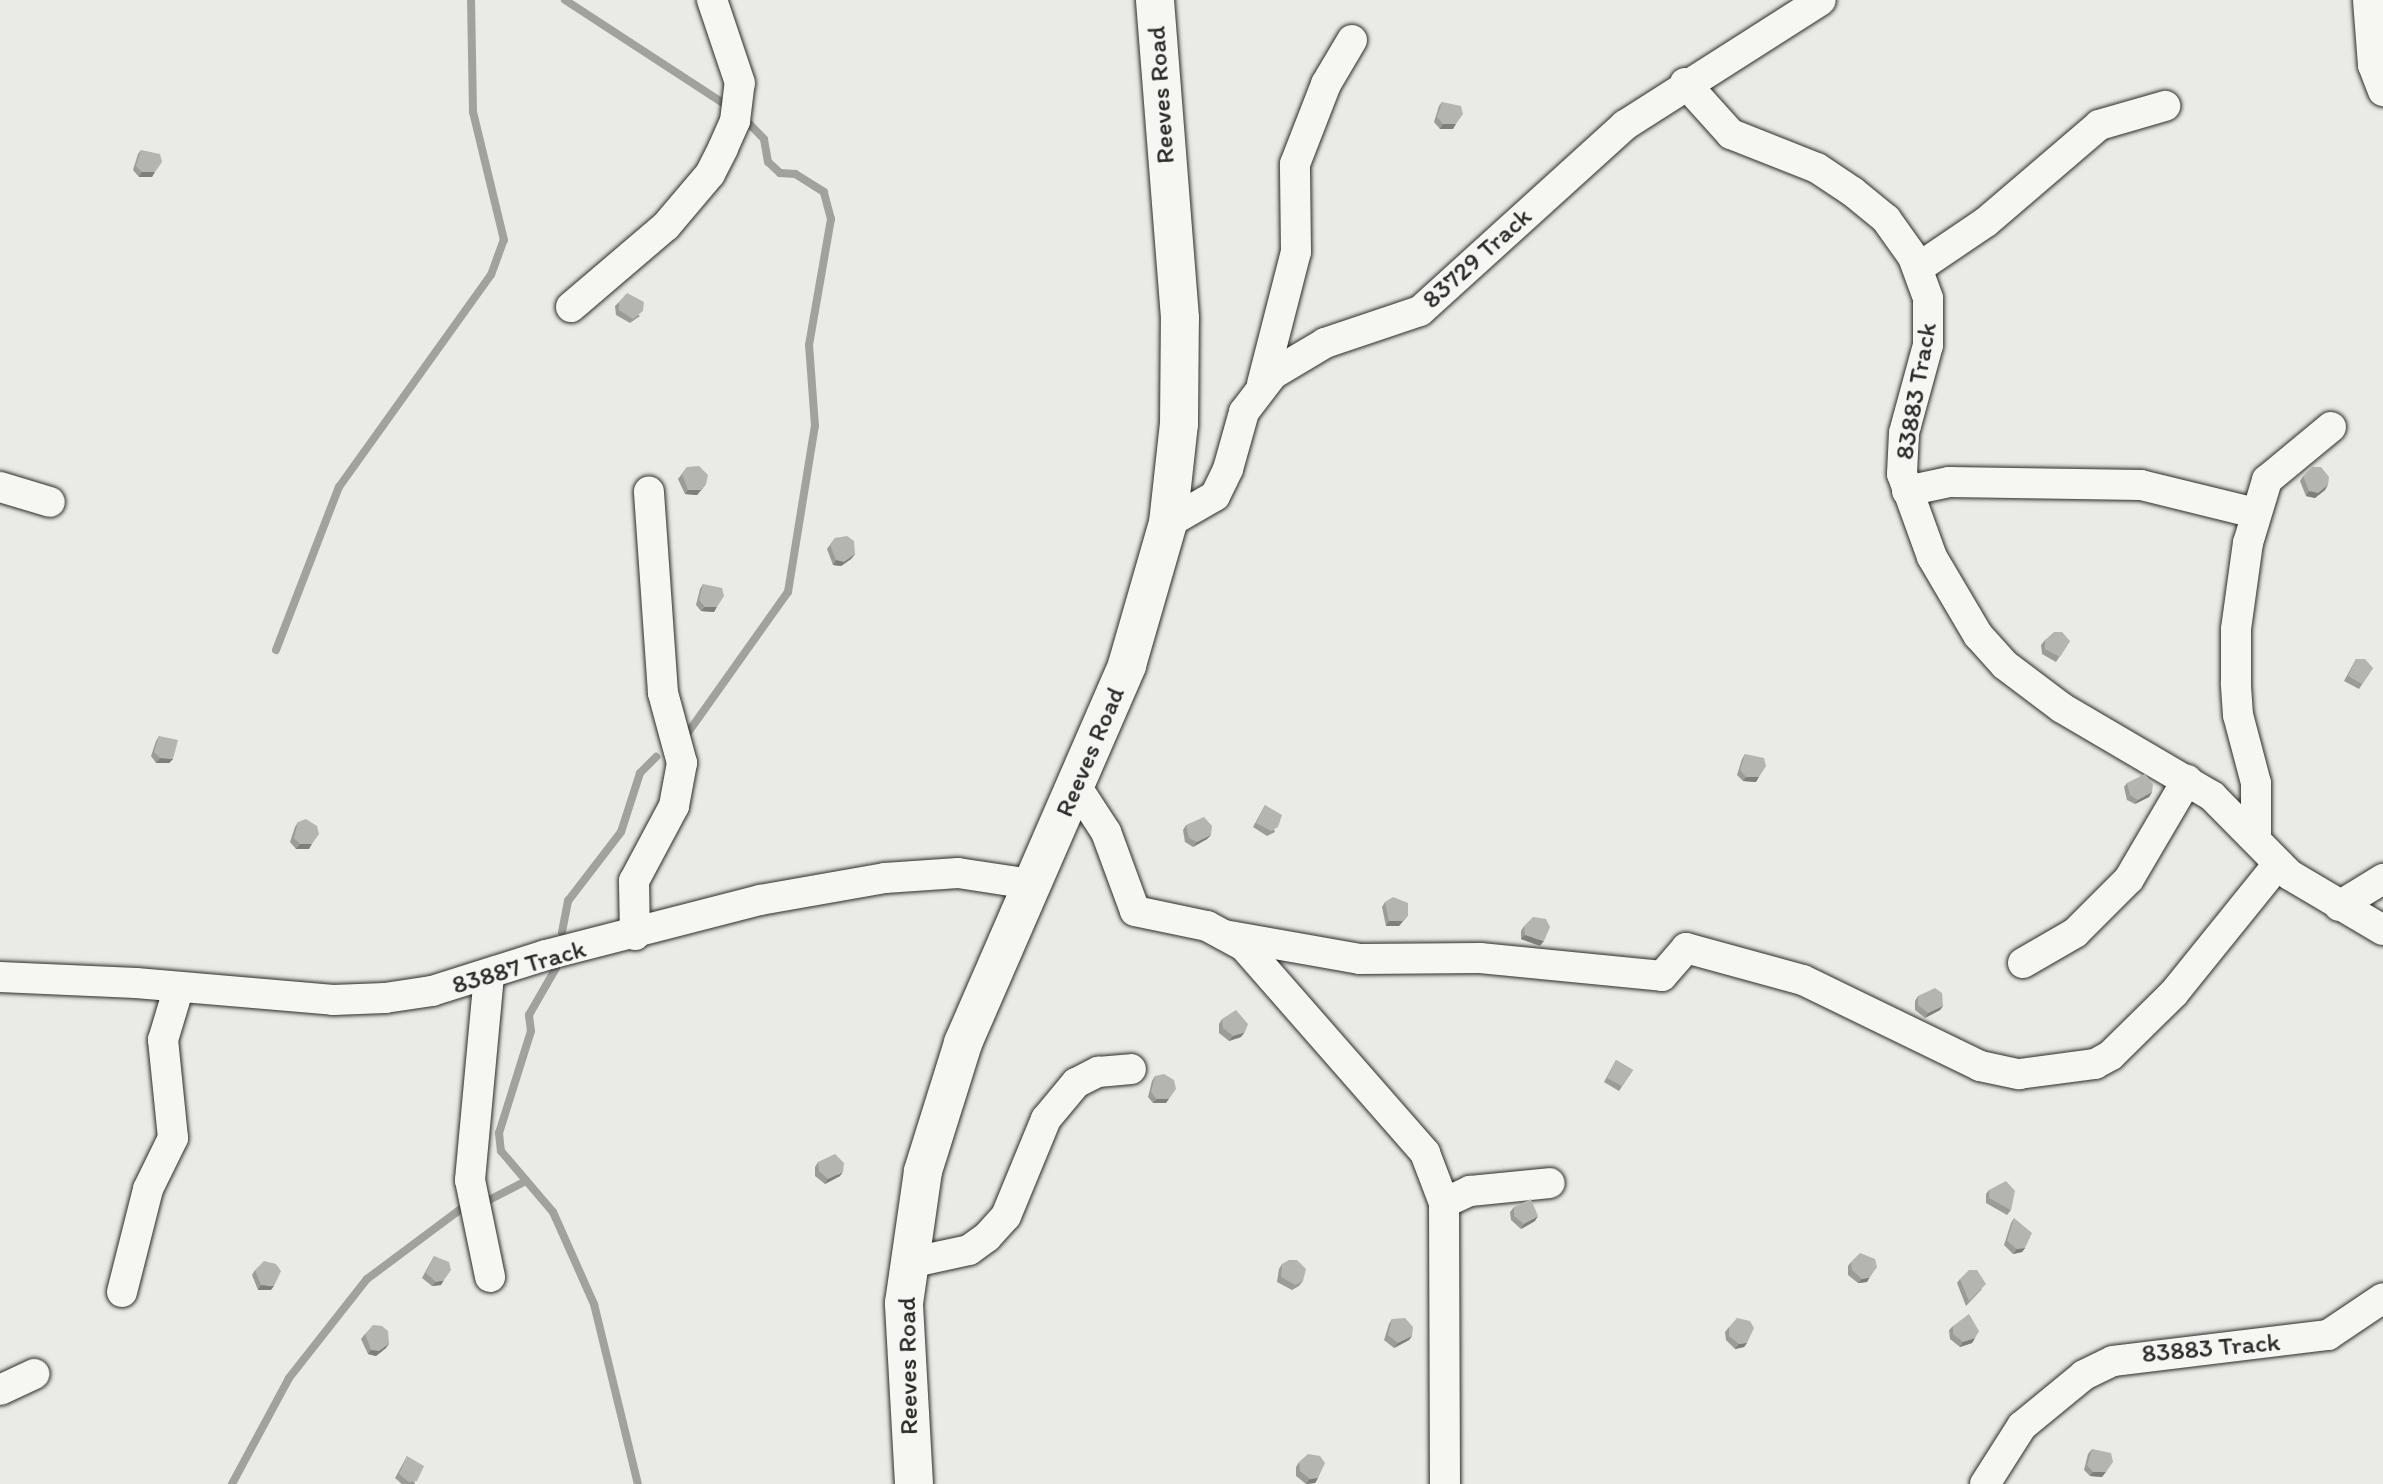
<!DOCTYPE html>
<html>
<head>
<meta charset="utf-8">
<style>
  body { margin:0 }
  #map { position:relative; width:2383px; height:1484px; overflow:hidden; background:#eaeae6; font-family:Itim,sans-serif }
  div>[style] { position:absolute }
  .stream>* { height:8px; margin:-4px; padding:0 4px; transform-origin:4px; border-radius:4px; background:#a1a19e }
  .roads { filter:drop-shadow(0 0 2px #2b2b2b) drop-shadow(0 0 2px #2b2b2b) }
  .minor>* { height:30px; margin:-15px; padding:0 15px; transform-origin:15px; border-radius:15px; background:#f6f6f2 }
  .tertiary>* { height:38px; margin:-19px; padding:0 19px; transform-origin:19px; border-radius:19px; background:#f6f6f2 }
  .wall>* { inset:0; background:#9b9b98 }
  .shaded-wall>* { inset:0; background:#7e7e7c }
  .building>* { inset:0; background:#b4b4b1 }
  span { translate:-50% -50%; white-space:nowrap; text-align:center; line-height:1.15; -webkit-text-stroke:6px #f6f6f2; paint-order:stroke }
  .street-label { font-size:26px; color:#2b2b2b }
</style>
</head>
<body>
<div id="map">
  <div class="stream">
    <div style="left:565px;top:0;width:192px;rotate:33.1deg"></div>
    <div style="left:276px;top:650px;width:175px;rotate:-68.9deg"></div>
    <div style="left:339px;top:487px;width:261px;rotate:-54.4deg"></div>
    <div style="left:491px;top:275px;width:37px;rotate:-70deg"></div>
    <div style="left:504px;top:240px;width:132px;rotate:-103.6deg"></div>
    <div style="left:473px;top:112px;width:112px;rotate:-91deg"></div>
    <div style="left:687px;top:734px;width:174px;rotate:-54.6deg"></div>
    <div style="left:788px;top:592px;width:168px;rotate:-80.8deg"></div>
    <div style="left:815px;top:426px;width:81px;rotate:-94.2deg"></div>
    <div style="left:809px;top:345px;width:128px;rotate:-80.1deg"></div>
    <div style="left:831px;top:219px;width:28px;rotate:-105deg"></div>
    <div style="left:824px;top:192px;width:34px;rotate:-148deg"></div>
    <div style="left:795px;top:174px;width:15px;rotate:-176deg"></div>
    <div style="left:780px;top:173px;width:16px;rotate:-137deg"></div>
    <div style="left:768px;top:162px;width:23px;rotate:-100deg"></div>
    <div style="left:764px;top:139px;width:30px;rotate:-134deg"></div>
    <div style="left:562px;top:932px;width:32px;rotate:-79deg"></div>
    <div style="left:568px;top:901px;width:87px;rotate:-52.5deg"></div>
    <div style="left:621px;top:832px;width:62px;rotate:-72.1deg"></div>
    <div style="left:640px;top:773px;width:23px;rotate:-45deg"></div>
    <div style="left:556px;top:968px;width:54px;rotate:119.9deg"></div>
    <div style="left:529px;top:1015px;width:16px;rotate:83deg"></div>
    <div style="left:531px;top:1031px;width:107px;rotate:107.4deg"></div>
    <div style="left:499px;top:1133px;width:18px;rotate:84deg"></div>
    <div style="left:501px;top:1151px;width:80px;rotate:49.6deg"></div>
    <div style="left:553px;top:1212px;width:101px;rotate:66deg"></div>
    <div style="left:594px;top:1304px;width:185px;rotate:76.3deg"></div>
    <div style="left:489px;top:1200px;width:42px;rotate:-27.2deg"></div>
    <div style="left:232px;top:1484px;width:120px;rotate:-61.7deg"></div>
    <div style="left:289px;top:1378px;width:126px;rotate:-51.8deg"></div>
    <div style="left:367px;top:1279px;width:117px;rotate:-36.7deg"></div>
  </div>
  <div class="roads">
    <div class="minor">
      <div style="left:2368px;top:0;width:65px;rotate:85.6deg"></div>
      <div style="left:2373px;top:65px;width:28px;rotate:69deg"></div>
      <div style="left:1685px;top:83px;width:69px;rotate:48deg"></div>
      <div style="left:1731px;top:134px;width:92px;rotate:21.6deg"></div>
      <div style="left:1817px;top:168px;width:43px;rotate:33.7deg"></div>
      <div style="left:1853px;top:192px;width:43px;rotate:39.3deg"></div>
      <div style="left:1886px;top:219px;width:47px;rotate:54.6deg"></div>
      <div style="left:1913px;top:257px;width:44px;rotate:69.9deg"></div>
      <div style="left:1928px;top:298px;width:47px;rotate:90deg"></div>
      <div style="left:1928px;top:345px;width:91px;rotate:105.3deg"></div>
      <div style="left:1904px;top:433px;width:41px;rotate:92.8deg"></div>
      <div style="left:1902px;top:474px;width:88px;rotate:70.1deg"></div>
      <div style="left:1932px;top:557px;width:91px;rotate:59.5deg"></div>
      <div style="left:1978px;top:635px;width:40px;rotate:48deg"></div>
      <div style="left:2005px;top:665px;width:71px;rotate:37deg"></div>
      <div style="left:2062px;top:708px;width:174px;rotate:30.4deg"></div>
      <div style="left:2212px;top:796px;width:111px;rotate:45.4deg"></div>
      <div style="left:2290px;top:875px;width:108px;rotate:30.6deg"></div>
      <div style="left:1918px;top:268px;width:82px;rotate:-34.1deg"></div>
      <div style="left:1986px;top:222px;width:149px;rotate:-40.6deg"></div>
      <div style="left:2099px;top:125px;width:69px;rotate:-16.1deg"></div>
      <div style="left:571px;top:307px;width:125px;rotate:-40.5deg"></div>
      <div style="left:666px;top:226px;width:68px;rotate:-49.8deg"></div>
      <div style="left:710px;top:174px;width:29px;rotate:-63deg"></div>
      <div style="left:723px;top:148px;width:30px;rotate:-66deg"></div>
      <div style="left:735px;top:121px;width:38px;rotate:-83deg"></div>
      <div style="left:740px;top:83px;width:88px;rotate:-108.6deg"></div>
      <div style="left:1262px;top:384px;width:136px;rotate:-75.6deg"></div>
      <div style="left:1296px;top:252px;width:88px;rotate:-90.7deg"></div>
      <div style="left:1295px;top:164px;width:86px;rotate:-68.8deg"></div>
      <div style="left:1326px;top:84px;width:51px;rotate:-59.4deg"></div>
      <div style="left:0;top:487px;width:52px;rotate:16.7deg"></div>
      <div style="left:1907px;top:491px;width:43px;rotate:-12.1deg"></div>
      <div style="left:1949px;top:482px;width:192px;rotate:0.9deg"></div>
      <div style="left:2141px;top:485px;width:117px;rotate:13.8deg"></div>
      <div style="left:1168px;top:523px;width:54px;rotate:-29.9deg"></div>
      <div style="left:1215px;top:496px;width:30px;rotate:-64deg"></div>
      <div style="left:1228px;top:469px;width:59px;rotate:-74.3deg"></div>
      <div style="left:1244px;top:412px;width:48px;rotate:-52.7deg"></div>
      <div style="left:1273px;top:374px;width:61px;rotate:-30.8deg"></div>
      <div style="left:1325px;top:343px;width:100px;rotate:-18.6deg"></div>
      <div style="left:1420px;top:311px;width:277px;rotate:-42.2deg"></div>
      <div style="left:1625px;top:125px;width:232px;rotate:-32.5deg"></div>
      <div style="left:1076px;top:786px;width:55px;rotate:56.9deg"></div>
      <div style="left:1106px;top:832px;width:84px;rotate:69.8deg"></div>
      <div style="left:1135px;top:911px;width:74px;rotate:11.8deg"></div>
      <div style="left:1207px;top:926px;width:42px;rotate:28.4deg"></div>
      <div style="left:1244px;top:946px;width:275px;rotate:48.8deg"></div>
      <div style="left:1425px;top:1153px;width:53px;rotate:69.2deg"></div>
      <div style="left:1444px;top:1203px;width:281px;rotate:89.8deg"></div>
      <div style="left:2256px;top:837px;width:54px;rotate:-90deg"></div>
      <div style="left:2256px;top:783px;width:70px;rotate:-104.8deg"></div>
      <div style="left:2238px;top:715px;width:32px;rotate:-94deg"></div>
      <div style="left:2236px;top:683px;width:54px;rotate:-90deg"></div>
      <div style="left:2236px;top:629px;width:87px;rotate:-82.1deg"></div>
      <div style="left:2248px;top:543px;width:66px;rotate:-73.2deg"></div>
      <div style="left:2267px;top:480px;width:83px;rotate:-39.6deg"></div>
      <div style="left:2339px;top:906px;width:52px;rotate:-31.5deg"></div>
      <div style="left:635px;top:935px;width:54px;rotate:-91.1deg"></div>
      <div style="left:634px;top:881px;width:85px;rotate:-61.9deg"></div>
      <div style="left:674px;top:806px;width:44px;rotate:-79.5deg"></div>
      <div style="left:682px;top:763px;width:73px;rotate:-105.2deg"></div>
      <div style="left:663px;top:693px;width:202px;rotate:-94deg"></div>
      <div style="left:1224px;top:935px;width:138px;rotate:10deg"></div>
      <div style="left:1360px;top:959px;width:120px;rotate:-0.5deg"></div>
      <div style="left:1480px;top:958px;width:183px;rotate:5.6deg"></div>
      <div style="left:1662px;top:976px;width:37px;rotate:-49deg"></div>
      <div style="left:1686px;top:948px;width:121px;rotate:15.3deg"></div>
      <div style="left:1803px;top:980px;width:197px;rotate:25.9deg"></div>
      <div style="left:1980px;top:1066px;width:40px;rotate:12deg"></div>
      <div style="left:2019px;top:1074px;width:77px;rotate:-7.5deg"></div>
      <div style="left:2095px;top:1064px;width:18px;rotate:-29deg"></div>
      <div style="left:2111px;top:1055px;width:88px;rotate:-44.5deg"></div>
      <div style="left:2174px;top:993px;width:166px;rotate:-51.1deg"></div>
      <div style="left:2023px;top:963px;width:60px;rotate:-30deg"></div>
      <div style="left:2075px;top:933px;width:76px;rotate:-45deg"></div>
      <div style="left:2129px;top:879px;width:115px;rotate:-59.6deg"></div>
      <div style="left:489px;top:975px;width:206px;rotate:95.3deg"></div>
      <div style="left:470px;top:1180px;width:99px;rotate:78.3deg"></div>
      <div style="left:0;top:977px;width:136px;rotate:2.5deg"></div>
      <div style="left:136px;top:983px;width:198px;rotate:4.9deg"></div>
      <div style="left:333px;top:1000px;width:52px;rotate:-2.2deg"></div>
      <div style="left:385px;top:998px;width:48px;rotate:-8.5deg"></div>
      <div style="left:432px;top:991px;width:120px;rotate:-17.5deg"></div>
      <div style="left:546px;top:955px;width:221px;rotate:-14.4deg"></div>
      <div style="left:760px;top:900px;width:127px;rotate:-10deg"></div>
      <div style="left:885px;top:878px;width:73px;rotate:-3.9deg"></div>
      <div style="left:958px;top:873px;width:74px;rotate:8.6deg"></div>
      <div style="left:1444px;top:1203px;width:29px;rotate:-25deg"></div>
      <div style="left:1470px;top:1191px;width:80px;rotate:-5.7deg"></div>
      <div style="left:909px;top:1263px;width:61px;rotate:-12.2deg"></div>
      <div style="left:969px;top:1250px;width:22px;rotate:-36deg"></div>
      <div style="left:987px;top:1237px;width:28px;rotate:-48deg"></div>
      <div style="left:1006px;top:1216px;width:105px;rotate:-67.6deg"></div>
      <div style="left:1046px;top:1119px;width:47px;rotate:-50.2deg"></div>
      <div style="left:1076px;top:1083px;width:25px;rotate:-27deg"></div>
      <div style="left:1098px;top:1072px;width:33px;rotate:-5deg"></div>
      <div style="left:122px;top:1292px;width:106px;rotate:-75.8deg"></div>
      <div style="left:148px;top:1189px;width:57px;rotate:-63.9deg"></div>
      <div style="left:173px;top:1138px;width:99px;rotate:-95.8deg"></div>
      <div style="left:163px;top:1040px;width:52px;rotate:-73.3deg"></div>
      <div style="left:0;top:1390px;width:38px;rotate:-25deg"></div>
      <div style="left:1985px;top:1484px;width:69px;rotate:-57.5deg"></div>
      <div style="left:2022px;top:1426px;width:80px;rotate:-39.4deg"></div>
      <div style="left:2084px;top:1375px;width:32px;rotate:-26deg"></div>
      <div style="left:2113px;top:1361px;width:217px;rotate:-6.9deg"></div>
      <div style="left:2328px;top:1335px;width:66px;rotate:-33.9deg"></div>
    </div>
    <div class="tertiary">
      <div style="left:914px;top:1484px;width:181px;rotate:-93.2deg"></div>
      <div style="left:904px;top:1303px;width:133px;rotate:-81.8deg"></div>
      <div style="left:923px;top:1171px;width:134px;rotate:-72.6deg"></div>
      <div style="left:963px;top:1043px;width:412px;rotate:-66.5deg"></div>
      <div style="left:1127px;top:665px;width:148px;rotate:-73.9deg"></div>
      <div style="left:1168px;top:523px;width:100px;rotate:-83.7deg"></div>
      <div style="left:1179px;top:424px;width:106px;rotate:-89.5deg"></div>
      <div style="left:1180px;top:318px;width:319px;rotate:-94.5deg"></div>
    </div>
  </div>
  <div class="wall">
    <div style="clip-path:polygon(1442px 102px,1453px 129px,1440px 129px,1434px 122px,1439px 106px)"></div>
    <div style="clip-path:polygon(141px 150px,152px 177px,139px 177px,133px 170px,138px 154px)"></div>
    <div style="clip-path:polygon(619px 302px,640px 316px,630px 323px,616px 315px,615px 306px)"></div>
    <div style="clip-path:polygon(687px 467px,703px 488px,697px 495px,685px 494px,678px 479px)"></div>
    <div style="clip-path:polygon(2303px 476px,2325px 490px,2315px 498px,2306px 496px,2300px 481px)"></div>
    <div style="clip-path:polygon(835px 538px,855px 554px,851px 559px,841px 566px,833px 565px,827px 549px)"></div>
    <div style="clip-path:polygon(703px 584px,714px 612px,701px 611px,696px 605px,700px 589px)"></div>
    <div style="clip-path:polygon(2045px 640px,2070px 641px,2056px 662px,2042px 654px,2041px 645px)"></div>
    <div style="clip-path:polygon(2356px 659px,2373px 668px,2359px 689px,2344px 681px)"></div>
    <div style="clip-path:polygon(159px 736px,173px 759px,169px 763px,156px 763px,151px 756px,156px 741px)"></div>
    <div style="clip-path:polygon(1745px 754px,1756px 782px,1743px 781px,1737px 775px,1742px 759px)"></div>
    <div style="clip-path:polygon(2127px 783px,2152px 792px,2149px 797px,2135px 804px,2127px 800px,2124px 787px)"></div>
    <div style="clip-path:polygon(1265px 805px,1275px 832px,1267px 836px,1253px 827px)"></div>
    <div style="clip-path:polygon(298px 822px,309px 849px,296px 849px,290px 842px,295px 827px)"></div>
    <div style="clip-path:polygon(1186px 825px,1211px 835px,1207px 839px,1193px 847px,1185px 842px,1183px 830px)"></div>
    <div style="clip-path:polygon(1385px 902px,1408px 915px,1399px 926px,1386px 926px,1382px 907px)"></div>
    <div style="clip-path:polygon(1524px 926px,1540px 946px,1521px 939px,1521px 931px)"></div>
    <div style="clip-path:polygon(1918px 996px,1943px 1006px,1940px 1010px,1925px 1018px,1915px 1010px,1915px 1001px)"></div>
    <div style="clip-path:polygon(1222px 1019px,1241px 1037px,1229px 1041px,1219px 1033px,1219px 1024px)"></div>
    <div style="clip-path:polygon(1616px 1060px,1633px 1070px,1619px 1091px,1604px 1082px)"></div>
    <div style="clip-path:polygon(1155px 1076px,1166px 1103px,1153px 1103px,1148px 1097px,1152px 1081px)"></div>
    <div style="clip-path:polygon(818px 1162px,840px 1176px,825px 1184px,815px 1176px,815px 1167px)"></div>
    <div style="clip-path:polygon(1989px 1190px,2011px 1210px,2007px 1215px,1986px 1203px,1986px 1194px)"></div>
    <div style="clip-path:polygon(1514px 1207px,1535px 1221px,1521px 1229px,1511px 1220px,1510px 1212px)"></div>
    <div style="clip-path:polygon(2014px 1218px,2025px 1248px,2022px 1252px,2013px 1254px,2004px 1245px,2011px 1223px)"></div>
    <div style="clip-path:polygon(434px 1256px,441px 1285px,432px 1286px,422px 1278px)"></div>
    <div style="clip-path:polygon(1851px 1262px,1867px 1282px,1858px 1283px,1848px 1275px,1848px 1266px)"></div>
    <div style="clip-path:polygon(1282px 1264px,1303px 1281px,1299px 1286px,1292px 1290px,1277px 1282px,1279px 1269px)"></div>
    <div style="clip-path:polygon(255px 1270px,271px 1290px,258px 1290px,252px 1275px)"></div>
    <div style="clip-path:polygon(1960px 1279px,1982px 1289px,1966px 1306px,1957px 1283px)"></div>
    <div style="clip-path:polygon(1392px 1319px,1412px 1336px,1409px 1340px,1394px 1348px,1384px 1340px,1389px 1324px)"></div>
    <div style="clip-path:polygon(1953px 1326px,1975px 1338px,1972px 1343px,1960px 1347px,1950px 1339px,1949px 1330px)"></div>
    <div style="clip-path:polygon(1729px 1327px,1747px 1343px,1744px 1347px,1735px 1349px,1726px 1340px,1725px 1332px)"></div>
    <div style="clip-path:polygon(365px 1334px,386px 1348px,376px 1356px,368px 1354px,361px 1339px)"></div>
    <div style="clip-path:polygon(2092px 1449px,2102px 1477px,2090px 1476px,2084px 1470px,2088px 1454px)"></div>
    <div style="clip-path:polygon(407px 1456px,415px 1484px,402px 1484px,395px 1478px)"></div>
    <div style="clip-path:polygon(1299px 1462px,1318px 1478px,1315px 1483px,1306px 1484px,1296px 1476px,1296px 1467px)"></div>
  </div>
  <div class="shaded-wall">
    <div style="clip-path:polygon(1443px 124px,1456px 124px,1453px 129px,1440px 129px)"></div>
    <div style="clip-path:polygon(142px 172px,155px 172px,152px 177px,139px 177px)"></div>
    <div style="clip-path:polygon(706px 484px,697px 495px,685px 494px,688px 490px)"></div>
    <div style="clip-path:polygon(2328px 485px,2325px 490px,2315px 498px,2306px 496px,2309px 491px)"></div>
    <div style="clip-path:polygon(855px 554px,851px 559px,841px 566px,833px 565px,836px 560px)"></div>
    <div style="clip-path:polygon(705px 607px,717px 607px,714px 612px,701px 611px)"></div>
    <div style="clip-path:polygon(160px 758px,173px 759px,169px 763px,156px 763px)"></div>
    <div style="clip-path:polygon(1746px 777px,1759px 777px,1756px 782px,1743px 781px)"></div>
    <div style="clip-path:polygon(2152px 792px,2149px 797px,2135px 804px,2138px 800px)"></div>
    <div style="clip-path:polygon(1211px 835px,1207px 839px,1193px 847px,1197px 842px)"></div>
    <div style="clip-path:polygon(300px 844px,312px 844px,309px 849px,296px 849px)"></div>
    <div style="clip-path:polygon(1408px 915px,1399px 926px,1386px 926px,1389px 921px)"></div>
    <div style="clip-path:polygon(1525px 935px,1544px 941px,1540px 946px,1521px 939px)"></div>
    <div style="clip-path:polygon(1943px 1006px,1940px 1010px,1925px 1018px,1928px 1013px)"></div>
    <div style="clip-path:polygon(1245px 1032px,1241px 1037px,1229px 1041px,1233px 1036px)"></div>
    <div style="clip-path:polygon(1157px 1099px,1169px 1099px,1166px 1103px,1153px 1103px)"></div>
    <div style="clip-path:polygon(843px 1172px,840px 1176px,825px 1184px,828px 1179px)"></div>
    <div style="clip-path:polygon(1538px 1216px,1535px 1221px,1521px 1229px,1524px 1224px)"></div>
    <div style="clip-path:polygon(2025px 1248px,2022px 1252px,2013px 1254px,2017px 1249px)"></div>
    <div style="clip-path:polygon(1870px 1277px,1867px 1282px,1858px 1283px,1862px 1279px)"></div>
    <div style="clip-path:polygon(444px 1280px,441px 1285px,432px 1286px,436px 1282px)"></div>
    <div style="clip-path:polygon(261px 1285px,274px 1286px,271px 1290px,258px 1290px)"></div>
    <div style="clip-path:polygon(1412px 1336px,1409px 1340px,1394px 1348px,1398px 1343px)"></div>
    <div style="clip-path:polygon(1975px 1338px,1972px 1343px,1960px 1347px,1963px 1342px)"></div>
    <div style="clip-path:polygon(1747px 1343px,1744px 1347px,1735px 1349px,1739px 1344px)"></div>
    <div style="clip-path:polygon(389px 1344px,386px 1348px,376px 1356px,368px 1354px,371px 1350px)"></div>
    <div style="clip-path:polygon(2093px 1472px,2106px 1472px,2102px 1477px,2090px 1476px)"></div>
    <div style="clip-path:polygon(1318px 1478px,1315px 1483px,1306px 1484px,1310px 1479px)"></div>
  </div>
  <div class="building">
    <div style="clip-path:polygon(1442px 102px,1461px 106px,1463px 114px,1456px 124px,1443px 124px,1437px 117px)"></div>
    <div style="clip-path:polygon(141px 150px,160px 154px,162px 162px,155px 172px,142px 172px,136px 166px)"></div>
    <div style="clip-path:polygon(627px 293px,644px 302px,643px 311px,633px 319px,619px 310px,619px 302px)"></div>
    <div style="clip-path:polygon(699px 466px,708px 475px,706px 484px,701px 490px,688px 490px,682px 474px,687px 467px)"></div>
    <div style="clip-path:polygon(2312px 467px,2321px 467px,2329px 477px,2328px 485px,2318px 493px,2309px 491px,2303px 476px)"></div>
    <div style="clip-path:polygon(847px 536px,854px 541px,855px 554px,844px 562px,836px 560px,830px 545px,835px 538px)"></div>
    <div style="clip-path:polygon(703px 584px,722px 588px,724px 596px,717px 607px,705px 607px,699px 600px)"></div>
    <div style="clip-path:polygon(2054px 632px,2062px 632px,2070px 641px,2060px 657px,2045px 649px,2045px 640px)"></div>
    <div style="clip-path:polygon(2356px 659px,2365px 659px,2373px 668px,2362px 684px,2348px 676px)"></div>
    <div style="clip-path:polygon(159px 736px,178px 740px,173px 759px,160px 758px,154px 752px)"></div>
    <div style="clip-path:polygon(1745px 754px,1764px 758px,1766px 766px,1759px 777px,1746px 777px,1740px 770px)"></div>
    <div style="clip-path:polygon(2145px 774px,2153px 784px,2152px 792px,2138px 800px,2130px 795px,2127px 783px)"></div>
    <div style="clip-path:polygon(1265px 805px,1282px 815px,1278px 827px,1271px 831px,1256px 823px)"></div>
    <div style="clip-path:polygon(1204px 817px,1212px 826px,1211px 835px,1197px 842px,1189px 838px,1186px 825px)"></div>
    <div style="clip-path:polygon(306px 819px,317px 826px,319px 834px,312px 844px,300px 844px,294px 838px,298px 822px)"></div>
    <div style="clip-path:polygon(1393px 897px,1408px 903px,1408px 915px,1403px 921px,1389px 921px,1385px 902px)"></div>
    <div style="clip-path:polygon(1533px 917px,1546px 919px,1550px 927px,1544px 941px,1525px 935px,1524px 926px)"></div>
    <div style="clip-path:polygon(1935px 988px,1942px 993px,1943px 1006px,1928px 1013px,1918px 1005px,1918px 996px)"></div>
    <div style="clip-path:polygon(1236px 1010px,1248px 1024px,1245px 1032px,1233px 1036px,1223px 1028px,1222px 1019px)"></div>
    <div style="clip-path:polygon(1616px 1060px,1633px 1070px,1622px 1086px,1607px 1078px)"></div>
    <div style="clip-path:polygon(1164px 1074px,1174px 1080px,1176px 1089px,1169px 1099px,1157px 1099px,1151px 1092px,1155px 1076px)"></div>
    <div style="clip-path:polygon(835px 1154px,844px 1163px,843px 1172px,828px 1179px,819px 1171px,818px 1162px)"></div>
    <div style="clip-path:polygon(2006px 1181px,2015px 1191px,2011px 1210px,1989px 1198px,1989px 1190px)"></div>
    <div style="clip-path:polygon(1531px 1199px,1538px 1216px,1524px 1224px,1514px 1216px,1514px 1207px)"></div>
    <div style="clip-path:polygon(2014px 1218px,2032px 1233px,2025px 1248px,2017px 1249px,2007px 1241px)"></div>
    <div style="clip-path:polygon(1860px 1253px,1875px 1259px,1877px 1267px,1870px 1277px,1862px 1279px,1852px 1270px,1851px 1262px)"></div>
    <div style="clip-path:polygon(434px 1256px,449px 1262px,451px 1270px,444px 1280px,436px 1282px,426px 1273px)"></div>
    <div style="clip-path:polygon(1289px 1260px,1297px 1260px,1306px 1269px,1303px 1281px,1295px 1285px,1281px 1277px,1282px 1264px)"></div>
    <div style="clip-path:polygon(264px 1261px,276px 1264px,281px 1271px,274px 1286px,261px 1285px,255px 1270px)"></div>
    <div style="clip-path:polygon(1969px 1270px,1977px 1270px,1986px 1284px,1969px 1301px,1960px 1279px)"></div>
    <div style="clip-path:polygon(1969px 1314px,1979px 1331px,1975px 1338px,1963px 1342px,1953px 1334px,1953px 1326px)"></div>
    <div style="clip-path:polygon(1405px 1318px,1413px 1327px,1412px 1336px,1398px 1343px,1388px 1335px,1392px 1319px)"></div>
    <div style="clip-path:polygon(1737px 1318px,1750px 1321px,1754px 1328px,1747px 1343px,1739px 1344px,1729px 1336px,1729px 1327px)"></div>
    <div style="clip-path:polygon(373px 1325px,382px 1326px,388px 1331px,389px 1344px,379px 1351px,371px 1350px,365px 1334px)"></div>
    <div style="clip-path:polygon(2092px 1449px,2111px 1453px,2113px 1462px,2106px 1472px,2093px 1472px,2087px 1465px)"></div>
    <div style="clip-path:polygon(1308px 1454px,1320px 1456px,1325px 1463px,1318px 1478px,1310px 1479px,1300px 1471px,1299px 1462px)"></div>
    <div style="clip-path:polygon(407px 1456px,424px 1466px,417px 1481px,409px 1482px,399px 1474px)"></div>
  </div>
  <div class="street-label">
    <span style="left:1161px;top:95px;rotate:-94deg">Reeves Road</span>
    <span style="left:1477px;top:258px;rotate:-42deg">83729 Track</span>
    <span style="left:1916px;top:391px;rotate:-80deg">83883 Track</span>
    <span style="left:1090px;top:752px;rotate:-67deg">Reeves Road</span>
    <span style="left:519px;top:967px;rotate:-16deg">83887 Track</span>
    <span style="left:2211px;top:1348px;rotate:-5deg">83883 Track</span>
    <span style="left:908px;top:1366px;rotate:-91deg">Reeves Road</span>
  </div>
</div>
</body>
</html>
